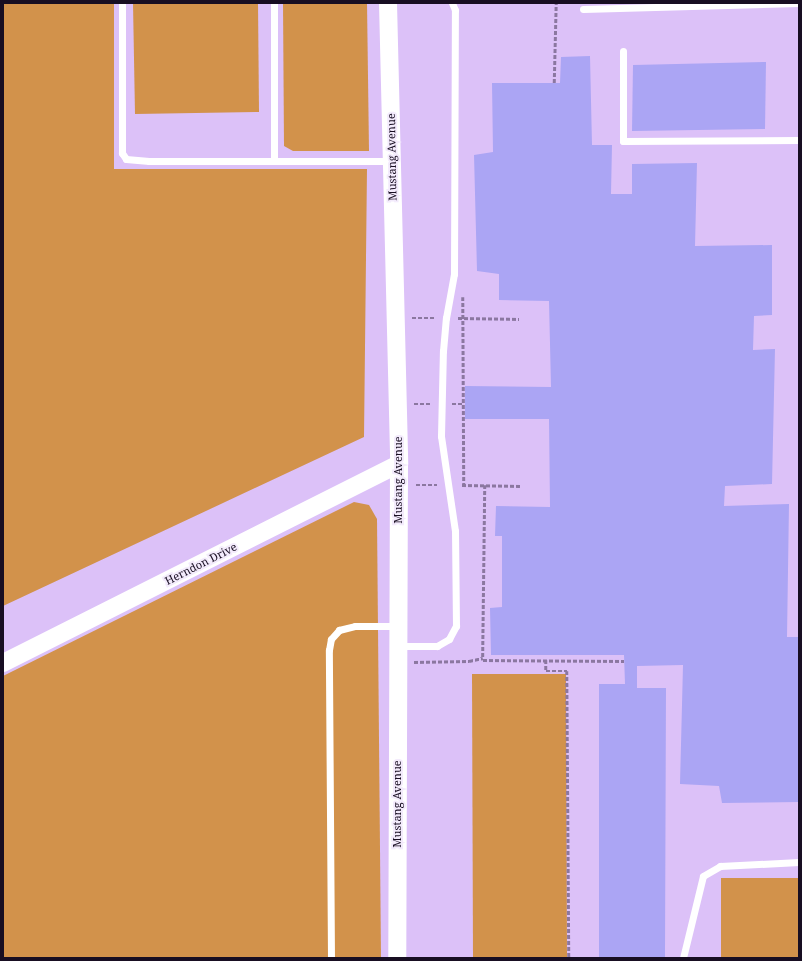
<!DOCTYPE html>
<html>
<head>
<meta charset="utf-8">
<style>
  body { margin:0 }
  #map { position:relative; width:802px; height:961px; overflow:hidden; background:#dcc1f8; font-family:"Noto Serif",serif }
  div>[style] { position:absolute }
  .green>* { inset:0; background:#d2924b }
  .building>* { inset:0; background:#aba5f4 }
  .path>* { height:2.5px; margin-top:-1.25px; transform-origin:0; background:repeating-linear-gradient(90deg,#8b77a0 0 4px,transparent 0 6px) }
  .lane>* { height:7px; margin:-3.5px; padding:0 3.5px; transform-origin:3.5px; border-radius:3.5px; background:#fff }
  .secondary>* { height:18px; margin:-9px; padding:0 9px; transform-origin:9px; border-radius:9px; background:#fff }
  span { translate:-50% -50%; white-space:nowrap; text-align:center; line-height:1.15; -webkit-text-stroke:4px #f3ebfc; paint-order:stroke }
  .street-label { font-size:11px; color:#180e22 }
  .frame { position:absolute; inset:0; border:4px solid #180e22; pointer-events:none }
</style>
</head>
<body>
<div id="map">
  <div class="green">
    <div style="clip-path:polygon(3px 3px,114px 3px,114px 169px,367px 169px,364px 437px,3px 606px)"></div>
    <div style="clip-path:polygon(133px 3px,258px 3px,259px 112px,135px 114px)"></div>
    <div style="clip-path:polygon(283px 3px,367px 3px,369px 151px,293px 151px,284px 146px)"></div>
    <div style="clip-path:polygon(354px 502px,369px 505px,377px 519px,381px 958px,3px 958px,3px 676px)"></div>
    <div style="clip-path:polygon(472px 674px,566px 674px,567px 958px,473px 958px)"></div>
    <div style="clip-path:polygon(721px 878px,799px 878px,799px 958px,721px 958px)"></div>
  </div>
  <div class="building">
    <div style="clip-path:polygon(590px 56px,592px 145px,612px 145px,611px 194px,632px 194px,632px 164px,697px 163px,695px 246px,772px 245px,772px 315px,754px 316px,753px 350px,775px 349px,772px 484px,725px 486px,724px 506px,789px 504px,787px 637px,799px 637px,799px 802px,722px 803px,719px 786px,680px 784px,683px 665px,637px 666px,637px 688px,666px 688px,665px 957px,599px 957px,599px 684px,625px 684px,624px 655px,491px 655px,490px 608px,502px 607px,502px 536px,495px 536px,496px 506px,550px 507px,549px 419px,465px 419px,465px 386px,551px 387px,549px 301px,499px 300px,499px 274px,477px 271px,474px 155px,493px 152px,492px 83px,560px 83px,561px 57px)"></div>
    <div style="clip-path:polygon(766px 62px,765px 129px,632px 131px,633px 65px)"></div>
  </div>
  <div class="path">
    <div style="left:554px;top:83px;width:80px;rotate:-88.6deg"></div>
    <div style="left:463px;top:297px;width:188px;rotate:89.7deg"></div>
    <div style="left:412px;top:318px;width:23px"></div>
    <div style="left:458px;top:318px;width:61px;rotate:0.9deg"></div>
    <div style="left:414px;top:404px;width:17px"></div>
    <div style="left:452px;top:404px;width:12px"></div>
    <div style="left:416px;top:485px;width:21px"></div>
    <div style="left:462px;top:485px;width:58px;rotate:1deg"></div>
    <div style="left:485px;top:485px;width:175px;rotate:90.7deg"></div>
    <div style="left:483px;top:660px;width:141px;rotate:0.4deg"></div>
    <div style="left:546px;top:660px;width:11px;rotate:90deg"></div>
    <div style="left:546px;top:671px;width:21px"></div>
    <div style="left:567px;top:671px;width:287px;rotate:89.6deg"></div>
    <div style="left:414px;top:662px;width:55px;rotate:-1deg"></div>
    <div style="left:469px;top:661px;width:14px;rotate:-12deg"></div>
  </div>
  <div class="lane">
    <div style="left:122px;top:3px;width:150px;rotate:90deg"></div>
    <div style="left:122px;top:153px;width:7px;rotate:56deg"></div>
    <div style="left:126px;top:159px;width:23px;rotate:5deg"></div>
    <div style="left:149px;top:161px;width:243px"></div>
    <div style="left:274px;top:3px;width:157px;rotate:90deg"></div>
    <div style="left:583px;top:9px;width:216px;rotate:-1.6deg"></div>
    <div style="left:623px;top:51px;width:90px;rotate:90deg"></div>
    <div style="left:623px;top:141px;width:176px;rotate:-0.3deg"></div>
    <div style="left:398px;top:646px;width:39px"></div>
    <div style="left:437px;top:646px;width:14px;rotate:-30deg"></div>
    <div style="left:449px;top:639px;width:15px;rotate:-62deg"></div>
    <div style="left:456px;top:626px;width:95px;rotate:-90.6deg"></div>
    <div style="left:455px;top:531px;width:96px;rotate:-98.4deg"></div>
    <div style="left:441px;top:436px;width:85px;rotate:-88.7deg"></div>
    <div style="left:443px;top:351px;width:33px;rotate:-85deg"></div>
    <div style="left:446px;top:318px;width:45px;rotate:-79.7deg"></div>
    <div style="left:454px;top:274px;width:264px;rotate:-89.8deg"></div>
    <div style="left:455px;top:10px;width:8px;rotate:-113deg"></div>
    <div style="left:331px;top:958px;width:308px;rotate:-90.4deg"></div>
    <div style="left:329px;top:650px;width:11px;rotate:-80deg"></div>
    <div style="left:331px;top:639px;width:12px;rotate:-48deg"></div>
    <div style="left:339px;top:630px;width:16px;rotate:-14deg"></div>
    <div style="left:355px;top:626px;width:43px"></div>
    <div style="left:683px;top:958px;width:84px;rotate:-76.3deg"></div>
    <div style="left:703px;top:876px;width:20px;rotate:-30deg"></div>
    <div style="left:720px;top:866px;width:79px;rotate:-2.9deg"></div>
  </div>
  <div class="secondary">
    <div style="left:388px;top:3px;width:461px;rotate:88.6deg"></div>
    <div style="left:399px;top:464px;width:494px;rotate:90.2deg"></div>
    <div style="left:3px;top:663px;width:443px;rotate:-26.7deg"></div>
  </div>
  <div class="street-label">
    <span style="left:392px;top:157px;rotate:-91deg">Mustang Avenue</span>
    <span style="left:398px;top:480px;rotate:-90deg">Mustang Avenue</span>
    <span style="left:201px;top:564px;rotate:-27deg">Herndon Drive</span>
    <span style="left:397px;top:804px;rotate:-90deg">Mustang Avenue</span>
  </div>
  <div class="frame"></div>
</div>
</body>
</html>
